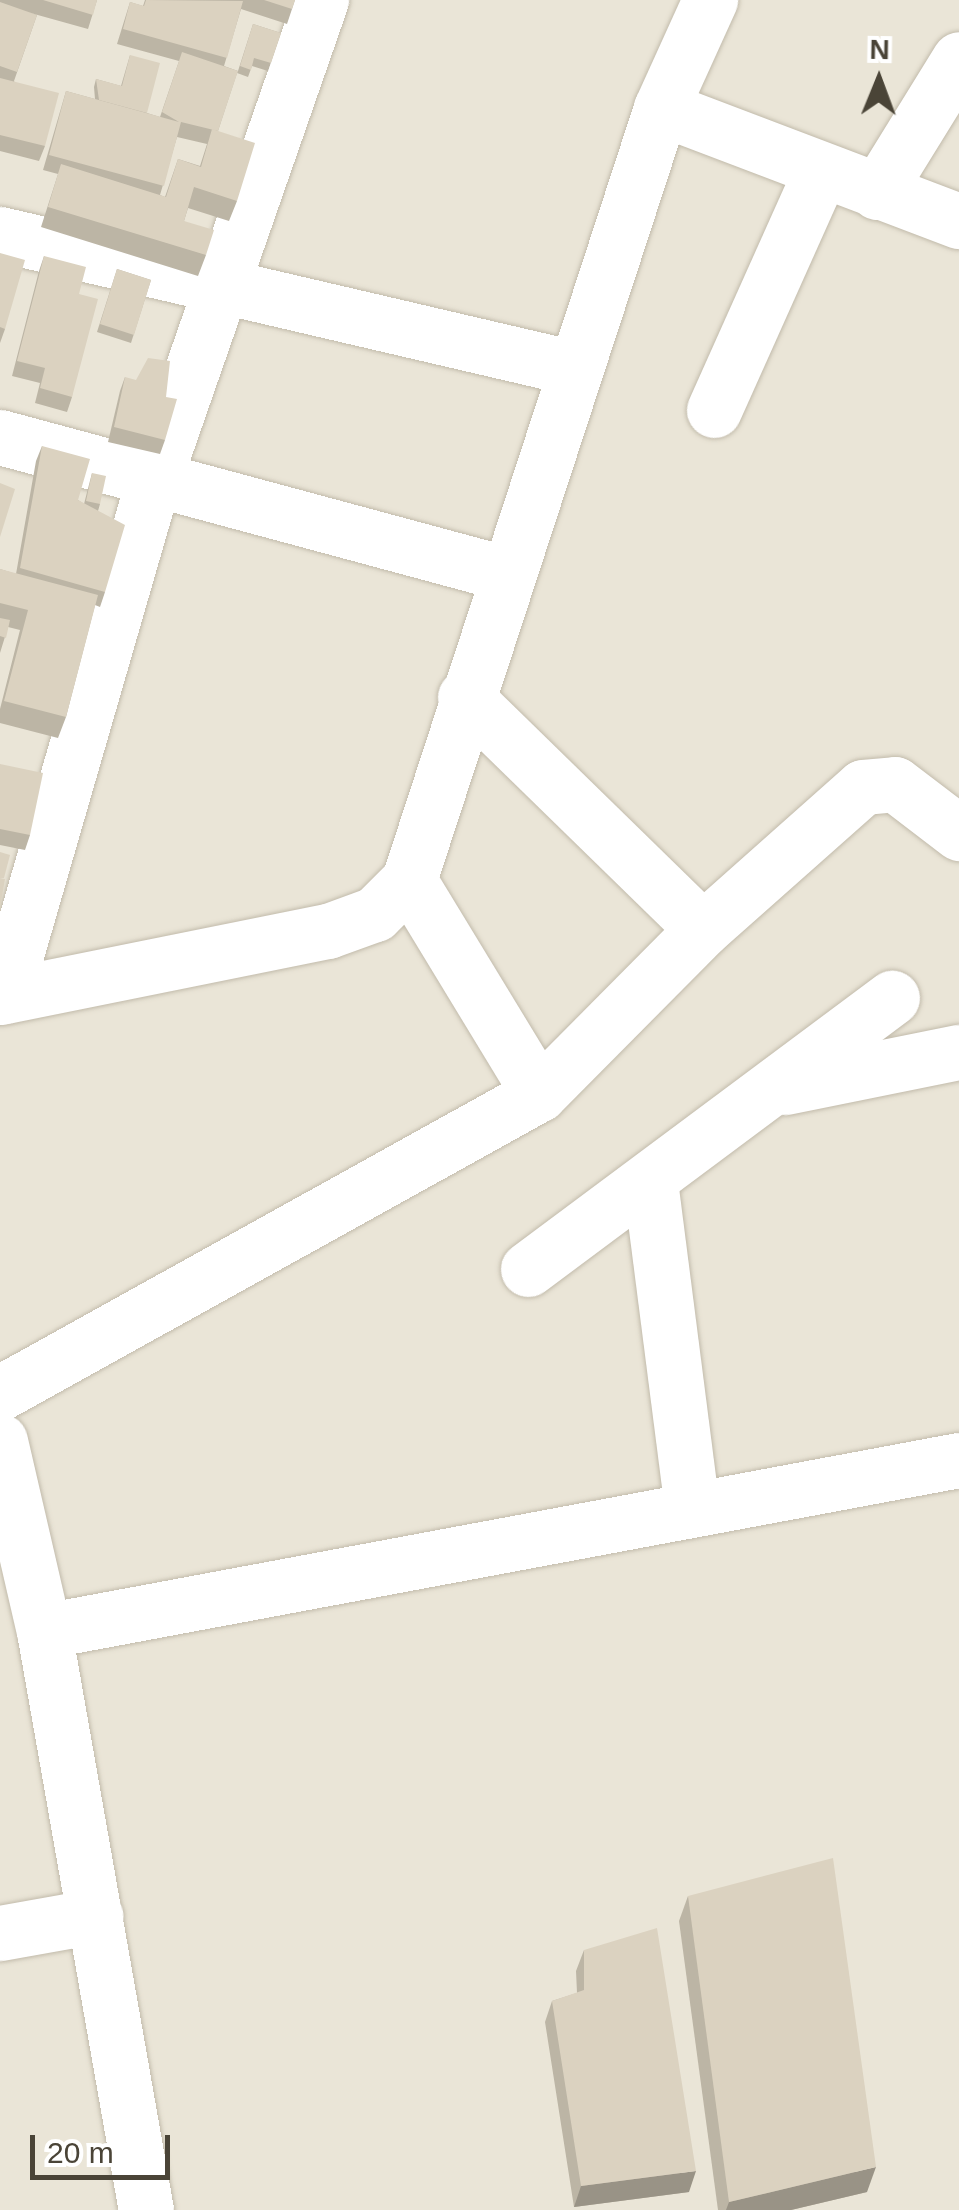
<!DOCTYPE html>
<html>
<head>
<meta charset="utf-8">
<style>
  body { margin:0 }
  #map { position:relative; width:959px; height:2210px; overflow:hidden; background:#f5f3e9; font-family:Helvetica,sans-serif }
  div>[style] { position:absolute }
  .residential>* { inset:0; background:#eae5d7 }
  .roads { filter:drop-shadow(0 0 2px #c2bbab) drop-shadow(0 0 2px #c2bbab) }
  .street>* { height:55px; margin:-27.5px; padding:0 27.5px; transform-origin:27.5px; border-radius:27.5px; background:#fff }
  .wall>* { inset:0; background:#bcb5a5 }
  .shaded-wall>* { inset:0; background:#999386 }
  .building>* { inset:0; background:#dbd2c0 }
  span { translate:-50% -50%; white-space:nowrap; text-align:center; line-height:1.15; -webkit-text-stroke:8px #fff; paint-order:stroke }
  .north { position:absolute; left:829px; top:30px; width:100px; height:100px; -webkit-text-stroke:8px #fff; paint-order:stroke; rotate:1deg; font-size:28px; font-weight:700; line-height:40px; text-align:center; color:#4a4437 }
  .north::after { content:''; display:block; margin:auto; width:35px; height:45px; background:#4a4437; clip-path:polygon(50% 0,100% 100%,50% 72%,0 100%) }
  .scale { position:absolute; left:30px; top:2135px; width:140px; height:45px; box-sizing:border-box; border:5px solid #4a4437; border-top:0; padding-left:12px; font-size:30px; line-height:35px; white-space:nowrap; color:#4a4437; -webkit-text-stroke:8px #fff; paint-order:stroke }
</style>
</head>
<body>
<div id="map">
  <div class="residential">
    <div style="clip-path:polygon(0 0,959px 0,959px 2210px,0 2210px)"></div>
  </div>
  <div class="roads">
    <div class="street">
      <div style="left:661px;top:108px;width:319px;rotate:20.8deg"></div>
      <div style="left:877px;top:192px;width:156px;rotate:-58.3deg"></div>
      <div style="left:0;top:234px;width:589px;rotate:13.14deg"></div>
      <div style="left:714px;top:410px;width:262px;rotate:-65.9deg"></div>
      <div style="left:0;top:437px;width:522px;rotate:15.1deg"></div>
      <div style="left:465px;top:697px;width:332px;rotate:44.3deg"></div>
      <div style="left:409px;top:880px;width:250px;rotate:58.7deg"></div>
      <div style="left:4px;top:996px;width:532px;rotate:-73.85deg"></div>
      <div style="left:152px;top:485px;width:514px;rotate:-70.79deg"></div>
      <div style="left:0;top:997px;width:335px;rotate:-11.4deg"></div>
      <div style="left:328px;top:931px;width:50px;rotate:-19.9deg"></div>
      <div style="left:375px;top:914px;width:48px;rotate:-45deg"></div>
      <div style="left:409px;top:880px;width:812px;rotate:-71.92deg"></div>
      <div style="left:661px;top:108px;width:119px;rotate:-65.6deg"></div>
      <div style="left:785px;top:1087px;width:177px;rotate:-11.4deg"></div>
      <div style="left:650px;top:1181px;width:331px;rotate:82.7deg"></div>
      <div style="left:528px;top:1269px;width:454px;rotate:-36.7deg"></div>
      <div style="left:0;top:1393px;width:616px;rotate:-29.02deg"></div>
      <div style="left:539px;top:1094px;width:233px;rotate:-45.2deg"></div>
      <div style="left:703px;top:929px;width:214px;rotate:-41.6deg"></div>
      <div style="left:863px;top:787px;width:32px;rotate:-5deg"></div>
      <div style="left:895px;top:784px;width:81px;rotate:37.4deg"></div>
      <div style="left:0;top:1441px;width:195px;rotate:77deg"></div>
      <div style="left:44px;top:1631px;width:588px;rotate:80.01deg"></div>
      <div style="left:44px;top:1631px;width:931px;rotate:-10.59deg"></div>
      <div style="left:0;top:1933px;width:97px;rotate:-10.1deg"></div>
    </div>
  </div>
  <div class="wall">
    <div style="clip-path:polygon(0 0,97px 0,88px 29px,27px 12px,37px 15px,14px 81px,45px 146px,39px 161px,0 151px)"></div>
    <div style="clip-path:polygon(evenodd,145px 0,295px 0,287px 24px,241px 9px,224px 66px,238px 71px,253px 24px,281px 33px,268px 71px,252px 66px,248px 77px,237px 73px,218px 131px,237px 201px,229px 221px,188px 208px,184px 221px,206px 255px,198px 276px,41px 227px,58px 174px,43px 170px,66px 91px,95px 99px,94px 87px,96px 79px,121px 86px,130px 55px,147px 113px,160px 117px,179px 61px,117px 44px,130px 2px,143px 6px,145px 0,177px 137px,207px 144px,200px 166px,178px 159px,165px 197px,160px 195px,177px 137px)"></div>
    <div style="clip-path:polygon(0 253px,5px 329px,0 343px)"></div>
    <div style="clip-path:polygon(44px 256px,79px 294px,72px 397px,67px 412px,35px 403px,40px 383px,12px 376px,39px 271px)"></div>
    <div style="clip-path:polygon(117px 269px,151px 280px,131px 343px,97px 332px)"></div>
    <div style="clip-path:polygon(125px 377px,165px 440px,160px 454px,108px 442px,120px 391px)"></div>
    <div style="clip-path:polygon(42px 446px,78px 500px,84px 504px,92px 473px,100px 504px,98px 511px,105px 592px,100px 607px,95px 605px,66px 717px,58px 738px,0 723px,0 709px,20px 630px,8px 627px,0 653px,0 569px,16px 574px,36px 461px)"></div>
    <div style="clip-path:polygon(0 764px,30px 835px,25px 850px,0 845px)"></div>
    <div style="clip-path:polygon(688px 1896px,867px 2192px,791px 2210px,718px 2210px,679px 1921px)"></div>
    <div style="clip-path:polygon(584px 1950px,689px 2192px,574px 2207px,545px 2022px,552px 2001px,577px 1993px,576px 1971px)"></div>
  </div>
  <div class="shaded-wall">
    <div style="clip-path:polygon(876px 2167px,867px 2192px,791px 2210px,726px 2210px,729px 2202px)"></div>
    <div style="clip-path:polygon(696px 2171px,689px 2192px,574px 2207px,581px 2186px)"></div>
  </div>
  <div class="building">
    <div style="clip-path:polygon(43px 0,97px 0,93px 15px)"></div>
    <div style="clip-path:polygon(146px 0,243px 1px,227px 58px,123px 29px,130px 2px,144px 6px)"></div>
    <div style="clip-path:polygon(264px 0,295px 0,292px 9px)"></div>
    <div style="clip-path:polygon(0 2px,37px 15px,17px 72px,0 66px)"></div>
    <div style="clip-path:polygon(253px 24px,281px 33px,271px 63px,254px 58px,251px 70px,240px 66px)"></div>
    <div style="clip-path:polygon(182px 52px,238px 71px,218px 131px,181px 122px,164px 186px,49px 155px,66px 91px,179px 122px,162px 112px)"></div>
    <div style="clip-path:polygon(130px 55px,160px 63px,147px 113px,99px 100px,96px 79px,122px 86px)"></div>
    <div style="clip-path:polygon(0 78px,59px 93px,45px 146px,0 135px)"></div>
    <div style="clip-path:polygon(212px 129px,255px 143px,237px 201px,194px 187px,184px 221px,214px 230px,206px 255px,48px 207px,61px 164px,166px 197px,178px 159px,201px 167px)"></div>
    <div style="clip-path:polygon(0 253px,25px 260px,5px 329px,0 327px)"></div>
    <div style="clip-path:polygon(44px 256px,86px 267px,79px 294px,98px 299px,72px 397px,40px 388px,45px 368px,17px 361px)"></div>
    <div style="clip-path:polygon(117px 269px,151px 280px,134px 335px,100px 324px)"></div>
    <div style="clip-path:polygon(148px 358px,170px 361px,166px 397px,177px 399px,165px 440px,114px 427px,125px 377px,136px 380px)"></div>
    <div style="clip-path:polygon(42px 446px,90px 459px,78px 500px,125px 525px,105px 592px,20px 568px)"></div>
    <div style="clip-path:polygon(92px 473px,106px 476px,100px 504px,86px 501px)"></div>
    <div style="clip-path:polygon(0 483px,15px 489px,0 537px)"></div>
    <div style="clip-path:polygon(0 569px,98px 595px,66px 717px,4px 701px,28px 610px,0 603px)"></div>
    <div style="clip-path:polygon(0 618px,10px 620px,6px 638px,0 636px)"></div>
    <div style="clip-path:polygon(0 764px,43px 773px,30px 835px,0 829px)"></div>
    <div style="clip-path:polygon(0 852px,10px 855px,4px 878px,0 878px)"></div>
    <div style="clip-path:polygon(0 878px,5px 879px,0 909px)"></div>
    <div style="clip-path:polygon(833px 1858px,876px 2167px,729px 2202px,688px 1896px)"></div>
    <div style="clip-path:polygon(657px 1928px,696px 2171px,581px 2186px,552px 2001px,584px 1990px,584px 1950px)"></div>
  </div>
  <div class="north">N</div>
  <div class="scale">20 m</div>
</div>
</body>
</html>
